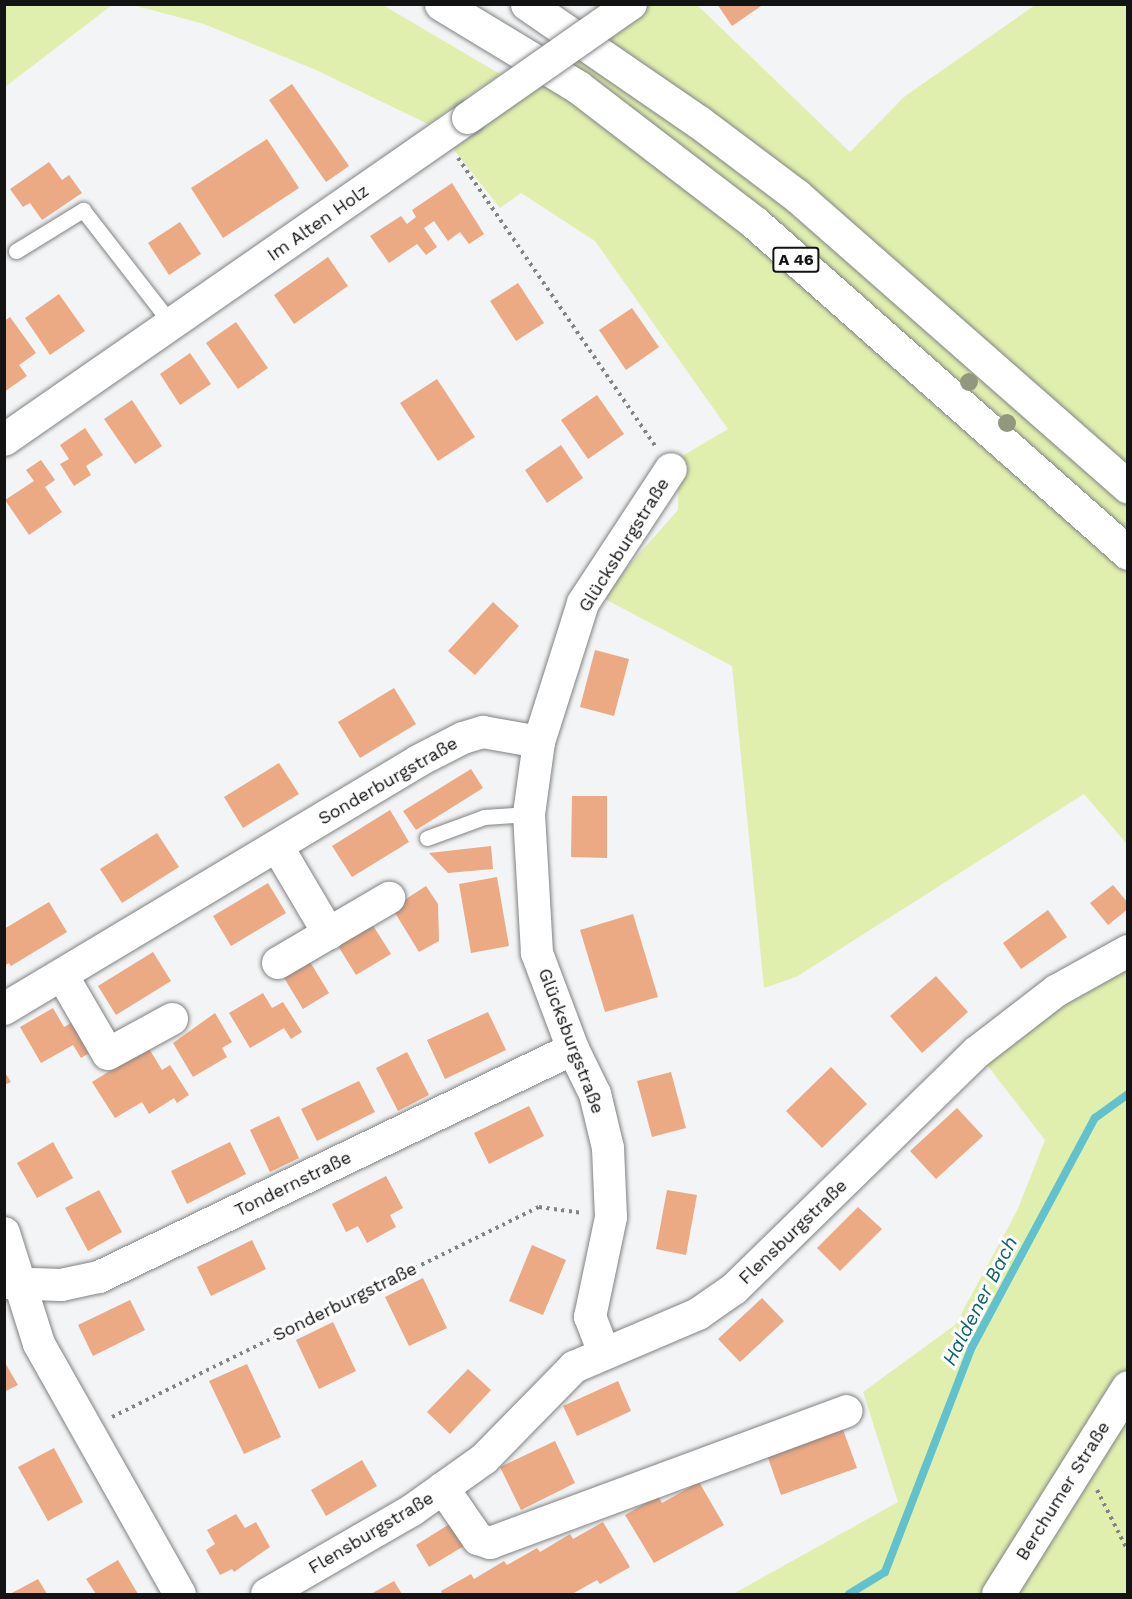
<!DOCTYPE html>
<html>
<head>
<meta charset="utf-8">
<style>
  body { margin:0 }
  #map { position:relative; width:1132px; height:1599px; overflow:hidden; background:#f3f4f5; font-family:"Work Sans",sans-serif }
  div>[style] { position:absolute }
  .green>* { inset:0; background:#e0efae }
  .stream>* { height:8px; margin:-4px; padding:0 4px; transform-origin:4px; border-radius:4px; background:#61c2ce }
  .building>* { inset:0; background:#eba984 }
  .path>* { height:4px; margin-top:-2px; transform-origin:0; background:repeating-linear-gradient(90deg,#848485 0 3px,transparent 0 7.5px) }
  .roads { filter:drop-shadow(0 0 2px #818283) drop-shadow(0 0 2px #818283) }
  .service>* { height:15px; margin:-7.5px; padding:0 7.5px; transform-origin:7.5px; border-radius:7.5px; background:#fff }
  .minor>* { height:32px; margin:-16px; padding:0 16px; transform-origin:16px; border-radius:16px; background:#fff }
  .secondary>* { height:33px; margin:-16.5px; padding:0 16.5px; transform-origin:16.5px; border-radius:16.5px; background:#fff }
  .motorway>* { height:33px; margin:-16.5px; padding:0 16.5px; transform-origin:16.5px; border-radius:16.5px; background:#fff }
  .bridges { filter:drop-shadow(0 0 2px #818283) drop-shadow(0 0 2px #818283) }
  .minor-bridge>* { height:32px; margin:-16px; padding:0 16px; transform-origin:16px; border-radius:16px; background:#fff }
  .trees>* { width:18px; height:18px; margin:-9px; border-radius:50%; background:#92987d }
  span { translate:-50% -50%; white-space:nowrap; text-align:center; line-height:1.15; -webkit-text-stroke:6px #fff; paint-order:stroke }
  .shield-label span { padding:2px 4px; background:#fff; border:2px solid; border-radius:4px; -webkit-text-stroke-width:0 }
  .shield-label { font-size:16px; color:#131314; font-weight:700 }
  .street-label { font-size:18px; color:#131314 }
  .water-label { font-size:20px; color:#10636b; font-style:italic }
  .frame { position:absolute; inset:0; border:6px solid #131314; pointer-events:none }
</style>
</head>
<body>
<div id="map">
  <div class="green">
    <div style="clip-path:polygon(5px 4px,112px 4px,112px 5px,5px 87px)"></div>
    <div style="clip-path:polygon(133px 5px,383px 5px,500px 74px,428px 124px,316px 70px,204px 24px)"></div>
    <div style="clip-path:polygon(592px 5px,697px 5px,850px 152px,904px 97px,1035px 5px,1127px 5px,1127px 844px,1084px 794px,796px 977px,764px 988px,732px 666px,601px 597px,678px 510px,679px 458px,728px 429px,595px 241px,521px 193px,500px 208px,443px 136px,603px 11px)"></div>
    <div style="clip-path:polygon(1127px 951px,1127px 1594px,733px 1594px,898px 1502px,863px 1392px,955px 1325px,1017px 1211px,1045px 1140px,977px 1052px)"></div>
  </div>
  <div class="stream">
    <div style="left:849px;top:1594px;width:42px;rotate:-31.4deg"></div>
    <div style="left:885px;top:1572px;width:241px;rotate:-68.9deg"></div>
    <div style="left:972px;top:1347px;width:260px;rotate:-61.8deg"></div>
    <div style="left:1095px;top:1118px;width:41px;rotate:-36deg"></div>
  </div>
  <div class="building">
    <div style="clip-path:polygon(717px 4px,764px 4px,732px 26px)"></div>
    <div style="clip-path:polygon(292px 84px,349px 166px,326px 182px,269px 100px)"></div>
    <div style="clip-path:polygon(267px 139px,299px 188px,223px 238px,191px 188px)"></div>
    <div style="clip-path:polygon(49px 162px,62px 180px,69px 175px,82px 193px,42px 220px,30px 203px,23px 207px,10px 189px)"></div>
    <div style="clip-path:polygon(452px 183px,484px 234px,469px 244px,460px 232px,448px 241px,434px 221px,424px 228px,437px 247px,426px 255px,417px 244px,389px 263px,370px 236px,401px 216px,407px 224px,416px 217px,412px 210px)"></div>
    <div style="clip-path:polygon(180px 222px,201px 254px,169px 275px,148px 243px)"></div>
    <div style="clip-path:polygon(328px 257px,348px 286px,294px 324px,274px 295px)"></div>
    <div style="clip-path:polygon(518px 283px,544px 323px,516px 341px,490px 301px)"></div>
    <div style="clip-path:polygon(59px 294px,85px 331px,50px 355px,25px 318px)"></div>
    <div style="clip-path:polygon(632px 308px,659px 347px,626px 370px,599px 330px)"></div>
    <div style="clip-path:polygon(10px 317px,36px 353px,19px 365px,27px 376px,4px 392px,4px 321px)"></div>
    <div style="clip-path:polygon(236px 322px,268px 368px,238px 389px,206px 343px)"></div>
    <div style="clip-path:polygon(190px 353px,211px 384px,180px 405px,160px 374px)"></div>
    <div style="clip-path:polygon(437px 379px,475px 437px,438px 461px,400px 403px)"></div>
    <div style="clip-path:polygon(597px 395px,624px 434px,588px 459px,561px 420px)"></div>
    <div style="clip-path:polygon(132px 400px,162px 446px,135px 464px,104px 419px)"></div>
    <div style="clip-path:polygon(85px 428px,103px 455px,86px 466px,91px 475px,74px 486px,60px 464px,69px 459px,60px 445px)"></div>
    <div style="clip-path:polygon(561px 445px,583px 478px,547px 503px,525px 470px)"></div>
    <div style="clip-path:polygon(41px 460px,55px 480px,45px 487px,62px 512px,29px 535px,5px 500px,34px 481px,26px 470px)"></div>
    <div style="clip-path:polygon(493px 602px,519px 626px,475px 675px,448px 651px)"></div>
    <div style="clip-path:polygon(595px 650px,629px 659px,614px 716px,580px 707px)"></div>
    <div style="clip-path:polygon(394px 688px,416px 724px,360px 758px,338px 722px)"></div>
    <div style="clip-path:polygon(279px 763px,299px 794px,243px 828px,224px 797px)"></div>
    <div style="clip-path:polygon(471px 769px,483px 788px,416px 830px,403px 811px)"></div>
    <div style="clip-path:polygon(572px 796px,607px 796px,607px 858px,571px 857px)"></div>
    <div style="clip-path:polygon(390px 810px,409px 842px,352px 877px,332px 846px)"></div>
    <div style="clip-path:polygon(157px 833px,179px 867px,122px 903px,100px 869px)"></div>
    <div style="clip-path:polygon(491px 846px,493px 869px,448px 873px,429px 853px)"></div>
    <div style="clip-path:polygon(497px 877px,509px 946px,471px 953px,459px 884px)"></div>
    <div style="clip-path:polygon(268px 883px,286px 913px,231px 946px,213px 916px)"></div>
    <div style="clip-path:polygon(1113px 885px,1128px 903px,1128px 909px,1108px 925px,1090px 903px)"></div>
    <div style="clip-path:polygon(426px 886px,438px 904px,439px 941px,419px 952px,392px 908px)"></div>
    <div style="clip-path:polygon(49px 902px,67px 932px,11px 966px,9px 963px,4px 966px,4px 929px)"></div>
    <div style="clip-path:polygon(1048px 910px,1067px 937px,1021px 969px,1003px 943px)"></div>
    <div style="clip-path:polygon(633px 914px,658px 997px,605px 1012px,580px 930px)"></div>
    <div style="clip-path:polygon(372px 924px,391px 954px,356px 975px,338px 946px)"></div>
    <div style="clip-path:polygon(153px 952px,171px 981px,116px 1015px,98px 986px)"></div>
    <div style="clip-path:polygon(307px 957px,329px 993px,303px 1009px,281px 973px)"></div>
    <div style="clip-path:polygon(936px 976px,968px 1012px,922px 1053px,890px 1016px)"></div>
    <div style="clip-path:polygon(263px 993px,272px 1008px,283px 1002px,302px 1032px,291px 1039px,284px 1028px,250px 1048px,229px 1013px)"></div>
    <div style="clip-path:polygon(53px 1008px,64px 1027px,73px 1022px,91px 1052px,81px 1058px,73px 1045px,41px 1063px,20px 1027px)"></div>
    <div style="clip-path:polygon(488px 1012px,506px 1050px,445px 1079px,427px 1040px)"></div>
    <div style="clip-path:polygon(215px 1013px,232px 1042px,222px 1048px,227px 1057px,193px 1077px,173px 1043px)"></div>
    <div style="clip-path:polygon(148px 1047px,162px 1070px,170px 1065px,189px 1095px,177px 1103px,174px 1098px,149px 1114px,142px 1102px,115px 1118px,92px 1082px)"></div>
    <div style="clip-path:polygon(407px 1052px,429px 1095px,398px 1111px,376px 1068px)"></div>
    <div style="clip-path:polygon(831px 1067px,867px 1104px,822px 1148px,786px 1111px)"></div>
    <div style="clip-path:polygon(4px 1071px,11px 1082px,4px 1085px)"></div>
    <div style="clip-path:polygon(671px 1072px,686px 1128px,652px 1137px,637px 1081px)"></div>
    <div style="clip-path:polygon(359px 1081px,375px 1112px,317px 1141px,301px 1109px)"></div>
    <div style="clip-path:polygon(529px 1106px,544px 1136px,489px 1164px,474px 1133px)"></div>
    <div style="clip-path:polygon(957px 1108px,983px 1136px,936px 1179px,910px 1151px)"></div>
    <div style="clip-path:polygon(279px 1116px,299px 1158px,270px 1172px,250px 1130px)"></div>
    <div style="clip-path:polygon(53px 1142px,73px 1178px,37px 1198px,17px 1163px)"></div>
    <div style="clip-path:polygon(230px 1142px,246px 1174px,187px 1204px,171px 1171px)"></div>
    <div style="clip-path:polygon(386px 1176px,403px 1208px,390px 1215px,396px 1227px,367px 1243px,358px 1226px,346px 1232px,332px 1204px)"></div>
    <div style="clip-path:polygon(99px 1190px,122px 1232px,88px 1251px,65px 1208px)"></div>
    <div style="clip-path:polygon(667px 1190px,697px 1195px,686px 1255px,656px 1249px)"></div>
    <div style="clip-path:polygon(858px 1207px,882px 1229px,840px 1271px,817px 1248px)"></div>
    <div style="clip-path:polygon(252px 1240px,266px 1269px,211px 1296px,197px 1267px)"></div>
    <div style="clip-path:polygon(532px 1245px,566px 1260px,543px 1315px,509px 1301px)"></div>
    <div style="clip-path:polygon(423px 1278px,447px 1328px,409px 1346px,385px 1297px)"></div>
    <div style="clip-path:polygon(762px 1298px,784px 1321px,740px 1362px,718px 1339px)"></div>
    <div style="clip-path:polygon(130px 1300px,145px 1330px,93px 1356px,78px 1325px)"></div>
    <div style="clip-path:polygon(333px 1322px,356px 1371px,319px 1389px,296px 1340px)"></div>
    <div style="clip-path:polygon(4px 1361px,18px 1385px,4px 1392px)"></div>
    <div style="clip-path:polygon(247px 1364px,281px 1437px,244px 1454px,209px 1381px)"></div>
    <div style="clip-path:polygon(468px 1369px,491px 1390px,450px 1434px,427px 1412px)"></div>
    <div style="clip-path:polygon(618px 1381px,631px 1411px,577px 1436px,563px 1406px)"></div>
    <div style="clip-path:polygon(842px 1427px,857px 1468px,781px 1495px,767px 1455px)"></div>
    <div style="clip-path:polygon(555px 1441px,575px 1483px,521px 1510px,500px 1467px)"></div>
    <div style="clip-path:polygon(54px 1448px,83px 1502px,48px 1521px,18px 1467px)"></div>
    <div style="clip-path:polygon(362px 1460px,377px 1486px,326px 1516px,311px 1490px)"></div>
    <div style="clip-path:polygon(699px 1482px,724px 1525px,654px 1563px,625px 1515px,658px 1496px,662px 1503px)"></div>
    <div style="clip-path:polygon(236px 1514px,245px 1528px,256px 1522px,270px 1547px,234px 1572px,232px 1569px,220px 1575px,206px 1550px,215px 1544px,207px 1530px)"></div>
    <div style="clip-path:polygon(456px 1520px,469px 1543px,429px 1567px,416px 1545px)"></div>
    <div style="clip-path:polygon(603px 1522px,630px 1567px,600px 1584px,597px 1580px,572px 1594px,442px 1594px,441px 1591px,471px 1574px,474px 1579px,504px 1561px,507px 1565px,537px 1548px,540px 1552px,570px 1534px,573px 1539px)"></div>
    <div style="clip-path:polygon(118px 1560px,138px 1594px,96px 1594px,86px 1579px)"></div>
    <div style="clip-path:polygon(38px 1579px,47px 1594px,10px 1594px)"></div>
    <div style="clip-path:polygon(394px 1581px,402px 1594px,371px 1594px)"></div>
  </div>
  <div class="path">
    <div style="left:458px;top:158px;width:349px;rotate:55.6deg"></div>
    <div style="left:112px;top:1417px;width:476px;rotate:-26.2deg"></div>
    <div style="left:539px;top:1207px;width:44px;rotate:7.8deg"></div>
    <div style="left:1097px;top:1490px;width:68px;rotate:63.1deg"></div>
  </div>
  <div class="roads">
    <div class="service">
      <div style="left:16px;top:251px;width:79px;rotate:-31.5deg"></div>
      <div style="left:83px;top:210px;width:147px;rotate:52.2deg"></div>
      <div style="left:427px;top:838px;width:61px;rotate:-20.2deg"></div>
      <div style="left:484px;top:817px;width:45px;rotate:-3.8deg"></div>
    </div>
    <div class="minor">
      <div style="left:4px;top:440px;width:565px;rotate:-34.76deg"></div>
      <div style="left:277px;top:846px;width:102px;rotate:59.4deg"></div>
      <div style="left:278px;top:963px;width:129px;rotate:-30.4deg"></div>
      <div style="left:62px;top:975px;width:91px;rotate:59.8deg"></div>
      <div style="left:108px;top:1054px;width:73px;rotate:-28.7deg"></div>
      <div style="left:4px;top:1009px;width:483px;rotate:-30.9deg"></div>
      <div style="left:418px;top:761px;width:51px;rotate:-27.1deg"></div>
      <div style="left:463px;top:738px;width:21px;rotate:-17deg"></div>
      <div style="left:483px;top:732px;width:57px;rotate:10.1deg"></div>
      <div style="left:4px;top:1233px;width:116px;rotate:72.5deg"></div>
      <div style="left:39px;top:1344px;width:287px;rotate:60.6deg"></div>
      <div style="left:4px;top:1283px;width:57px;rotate:2deg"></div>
      <div style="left:61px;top:1285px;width:39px;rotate:-12deg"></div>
      <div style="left:99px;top:1277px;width:526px;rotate:-25.69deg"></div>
      <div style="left:604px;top:1353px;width:39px;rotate:-111deg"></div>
      <div style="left:590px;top:1317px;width:102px;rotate:-78.1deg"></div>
      <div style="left:611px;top:1217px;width:69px;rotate:-92.5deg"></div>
      <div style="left:608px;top:1148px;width:56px;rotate:-103.5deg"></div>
      <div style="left:595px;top:1094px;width:50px;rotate:-116.1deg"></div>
      <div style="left:573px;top:1049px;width:103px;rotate:-110.6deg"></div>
      <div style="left:537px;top:953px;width:139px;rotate:-93.3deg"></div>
      <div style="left:529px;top:814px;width:73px;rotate:-82.1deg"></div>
      <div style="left:539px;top:742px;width:146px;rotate:-72.4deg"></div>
      <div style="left:583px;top:603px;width:160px;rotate:-56.7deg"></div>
      <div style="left:443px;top:1488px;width:62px;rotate:55.5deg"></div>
      <div style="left:478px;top:1539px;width:13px;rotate:18deg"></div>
      <div style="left:490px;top:1543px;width:380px;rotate:-20.3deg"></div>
      <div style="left:267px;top:1594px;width:166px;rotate:-30deg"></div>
      <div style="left:411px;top:1511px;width:90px;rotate:-35.5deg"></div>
      <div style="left:484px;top:1459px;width:129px;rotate:-45.6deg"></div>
      <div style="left:574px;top:1367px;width:135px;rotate:-23.1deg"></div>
      <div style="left:698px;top:1314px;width:44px;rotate:-34.8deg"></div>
      <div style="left:734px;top:1289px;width:339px;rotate:-44.3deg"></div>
      <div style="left:977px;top:1052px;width:100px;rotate:-37.7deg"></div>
      <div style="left:1056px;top:991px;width:82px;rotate:-29.1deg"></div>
    </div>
    <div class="secondary">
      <div style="left:998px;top:1594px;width:244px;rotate:-57.9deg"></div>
    </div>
    <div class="motorway">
      <div style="left:441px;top:4px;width:160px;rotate:31.2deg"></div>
      <div style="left:578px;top:87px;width:223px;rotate:37.5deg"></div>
      <div style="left:755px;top:223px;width:498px;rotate:41.5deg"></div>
      <div style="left:527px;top:4px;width:209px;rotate:34.5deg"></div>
      <div style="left:699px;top:122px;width:121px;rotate:37deg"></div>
      <div style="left:796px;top:195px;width:442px;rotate:41.3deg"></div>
    </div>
  </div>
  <div class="bridges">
    <div class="minor-bridge">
      <div style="left:468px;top:118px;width:199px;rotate:-35deg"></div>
    </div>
  </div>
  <div class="trees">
    <div style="left:969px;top:382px"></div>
    <div style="left:1007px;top:423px"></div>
  </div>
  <div class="shield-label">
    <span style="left:796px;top:260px">A 46</span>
  </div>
  <div class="street-label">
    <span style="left:318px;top:223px;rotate:-35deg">Im Alten Holz</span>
    <span style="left:624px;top:545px;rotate:-58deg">Glücksburgstraße</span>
    <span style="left:388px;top:781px;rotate:-30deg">Sonderburgstraße</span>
    <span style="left:571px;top:1041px;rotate:69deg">Glücksburgstraße</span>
    <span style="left:293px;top:1184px;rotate:-26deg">Tondernstraße</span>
    <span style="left:793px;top:1232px;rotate:-44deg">Flensburgstraße</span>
    <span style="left:345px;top:1302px;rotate:-26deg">Sonderburgstraße</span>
    <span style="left:1063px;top:1491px;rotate:-58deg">Berchumer Straße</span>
    <span style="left:371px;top:1533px;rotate:-31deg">Flensburgstraße</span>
  </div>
  <div class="water-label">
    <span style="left:980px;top:1301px;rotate:-63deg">Haldener Bach</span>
  </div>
  <div class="frame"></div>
</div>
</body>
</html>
